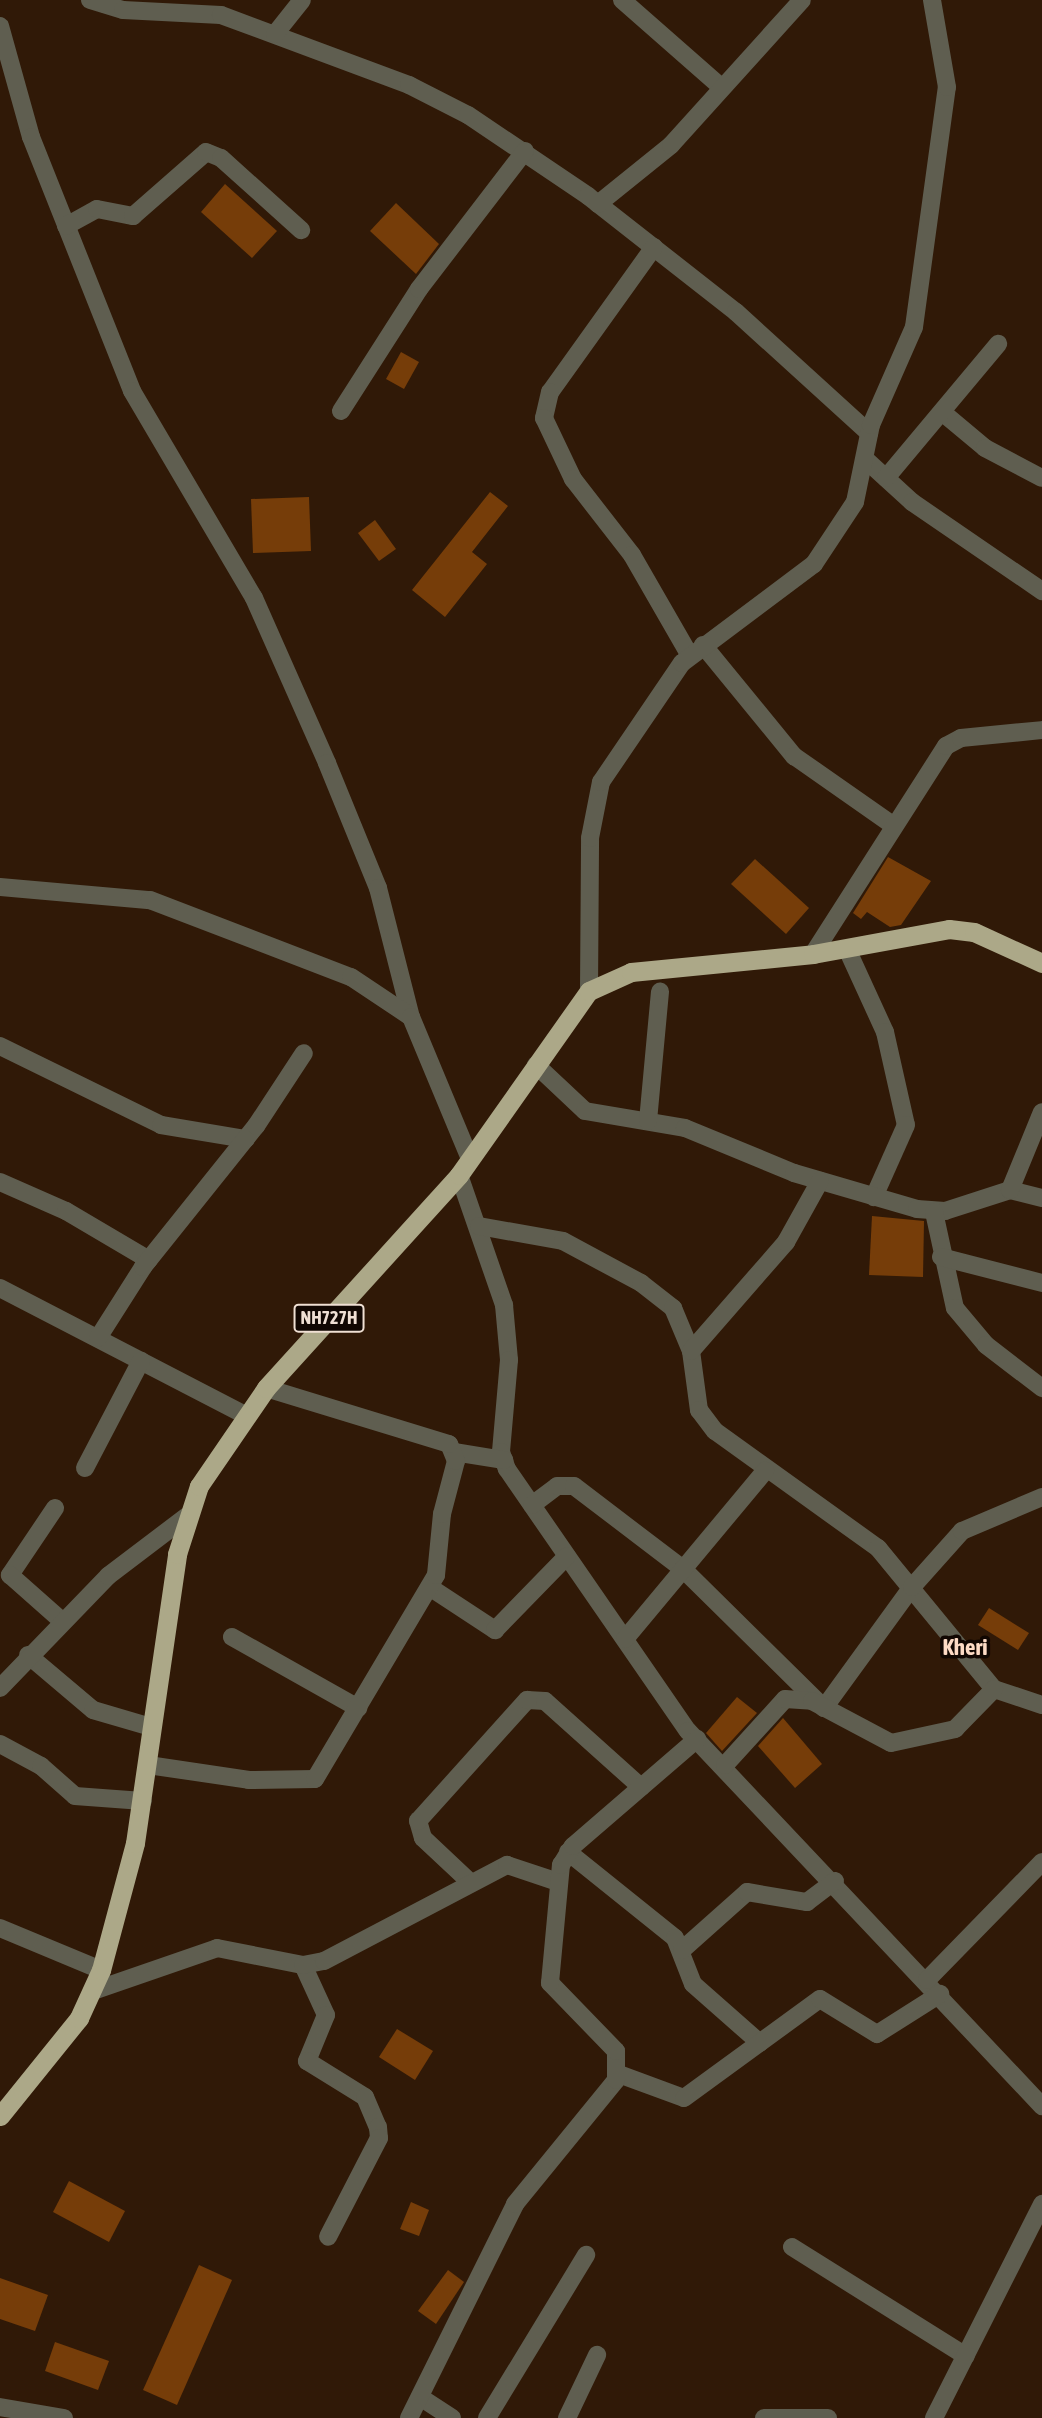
<!DOCTYPE html>
<html>
<head>
<meta charset="utf-8">
<style>
  body { margin:0 }
  #map { position:relative; width:1042px; height:2418px; overflow:hidden; background:#301907; font-family:"Asap Condensed",sans-serif }
  div>[style] { position:absolute }
  .building>* { inset:0; background:#763d09 }
  .minor>* { height:18px; margin:-9px; padding:0 9px; transform-origin:9px; border-radius:9px; background:#5f5e50 }
  .trunk>* { height:19px; margin:-9.5px; padding:0 9.5px; transform-origin:9.5px; border-radius:9.5px; background:#aca888 }
  span { translate:-50% -50%; white-space:nowrap; text-align:center; line-height:1.15; -webkit-text-stroke:7px #110702; paint-order:stroke }
  .shield-label span { padding:2px 5px; background:#110702; border:2px solid; border-radius:5px; -webkit-text-stroke-width:0 }
  .shield-label { font-size:18px; color:#efdfd3; font-weight:700 }
  .quarter-label { font-size:23px; color:#fddbc5; font-weight:700 }
</style>
</head>
<body>
<div id="map">
  <div class="building">
    <div style="clip-path:polygon(225px 184px,277px 231px,252px 258px,201px 212px)"></div>
    <div style="clip-path:polygon(396px 203px,439px 244px,416px 274px,370px 231px)"></div>
    <div style="clip-path:polygon(401px 352px,419px 362px,404px 389px,386px 379px)"></div>
    <div style="clip-path:polygon(490px 492px,508px 506px,472px 552px,487px 564px,445px 617px,412px 590px)"></div>
    <div style="clip-path:polygon(309px 497px,311px 551px,253px 553px,251px 499px)"></div>
    <div style="clip-path:polygon(375px 520px,396px 549px,379px 561px,358px 533px)"></div>
    <div style="clip-path:polygon(888px 857px,931px 881px,901px 925px,890px 927px,867px 912px,861px 919px,853px 913px)"></div>
    <div style="clip-path:polygon(755px 859px,809px 908px,786px 934px,731px 884px)"></div>
    <div style="clip-path:polygon(872px 1216px,924px 1221px,923px 1277px,869px 1275px)"></div>
    <div style="clip-path:polygon(989px 1608px,1029px 1633px,1018px 1650px,978px 1625px)"></div>
    <div style="clip-path:polygon(737px 1697px,757px 1713px,722px 1751px,706px 1733px)"></div>
    <div style="clip-path:polygon(783px 1718px,822px 1764px,795px 1788px,758px 1746px)"></div>
    <div style="clip-path:polygon(397px 2029px,433px 2051px,415px 2080px,379px 2057px)"></div>
    <div style="clip-path:polygon(69px 2181px,125px 2211px,109px 2242px,53px 2212px)"></div>
    <div style="clip-path:polygon(411px 2202px,429px 2210px,419px 2236px,400px 2229px)"></div>
    <div style="clip-path:polygon(199px 2265px,232px 2280px,177px 2405px,143px 2390px)"></div>
    <div style="clip-path:polygon(448px 2270px,464px 2282px,436px 2324px,418px 2311px)"></div>
    <div style="clip-path:polygon(0 2278px,48px 2295px,35px 2331px,0 2319px)"></div>
    <div style="clip-path:polygon(55px 2342px,109px 2361px,98px 2390px,45px 2371px)"></div>
  </div>
  <div class="minor">
    <div style="left:90px;top:0;width:34px;rotate:17deg"></div>
    <div style="left:123px;top:10px;width:98px;rotate:2.9deg"></div>
    <div style="left:221px;top:15px;width:201px;rotate:20.4deg"></div>
    <div style="left:409px;top:85px;width:66px;rotate:27deg"></div>
    <div style="left:468px;top:115px;width:145px;rotate:34deg"></div>
    <div style="left:588px;top:196px;width:188px;rotate:38.1deg"></div>
    <div style="left:736px;top:312px;width:180px;rotate:42.3deg"></div>
    <div style="left:622px;top:0;width:133px;rotate:41.3deg"></div>
    <div style="left:0;top:26px;width:115px;rotate:74.4deg"></div>
    <div style="left:31px;top:137px;width:273px;rotate:68.3deg"></div>
    <div style="left:132px;top:391px;width:240px;rotate:59.5deg"></div>
    <div style="left:254px;top:598px;width:180px;rotate:66.1deg"></div>
    <div style="left:327px;top:763px;width:135px;rotate:67.8deg"></div>
    <div style="left:378px;top:888px;width:133px;rotate:75.7deg"></div>
    <div style="left:275px;top:34px;width:43px;rotate:-51.5deg"></div>
    <div style="left:598px;top:204px;width:94px;rotate:-38.9deg"></div>
    <div style="left:671px;top:145px;width:195px;rotate:-47.9deg"></div>
    <div style="left:66px;top:226px;width:35px;rotate:-29deg"></div>
    <div style="left:97px;top:209px;width:37px;rotate:11deg"></div>
    <div style="left:133px;top:216px;width:97px;rotate:-41.2deg"></div>
    <div style="left:206px;top:152px;width:16px;rotate:22deg"></div>
    <div style="left:221px;top:158px;width:108px;rotate:42deg"></div>
    <div style="left:654px;top:247px;width:178px;rotate:125.6deg"></div>
    <div style="left:550px;top:392px;width:27px;rotate:103deg"></div>
    <div style="left:544px;top:418px;width:68px;rotate:64.6deg"></div>
    <div style="left:573px;top:479px;width:96px;rotate:52.2deg"></div>
    <div style="left:632px;top:555px;width:116px;rotate:60.1deg"></div>
    <div style="left:341px;top:411px;width:145px;rotate:-57.4deg"></div>
    <div style="left:419px;top:289px;width:174px;rotate:-52.5deg"></div>
    <div style="left:942px;top:412px;width:56px;rotate:39.9deg"></div>
    <div style="left:985px;top:448px;width:64px;rotate:27.8deg"></div>
    <div style="left:865px;top:459px;width:64px;rotate:42.5deg"></div>
    <div style="left:912px;top:502px;width:158px;rotate:34.4deg"></div>
    <div style="left:886px;top:478px;width:175px;rotate:-50.1deg"></div>
    <div style="left:703px;top:645px;width:144px;rotate:50.7deg"></div>
    <div style="left:794px;top:756px;width:118px;rotate:35deg"></div>
    <div style="left:0;top:887px;width:151px;rotate:5deg"></div>
    <div style="left:150px;top:900px;width:215px;rotate:21deg"></div>
    <div style="left:351px;top:977px;width:72px;rotate:33.7deg"></div>
    <div style="left:411px;top:1017px;width:154px;rotate:67.4deg"></div>
    <div style="left:847px;top:949px;width:91px;rotate:65.4deg"></div>
    <div style="left:885px;top:1032px;width:95px;rotate:77.3deg"></div>
    <div style="left:906px;top:1125px;width:79px;rotate:114deg"></div>
    <div style="left:813px;top:954px;width:247px;rotate:-57.4deg"></div>
    <div style="left:946px;top:746px;width:17px;rotate:-28deg"></div>
    <div style="left:961px;top:738px;width:81px;rotate:-5.6deg"></div>
    <div style="left:589px;top:991px;width:153px;rotate:-89.6deg"></div>
    <div style="left:590px;top:838px;width:57px;rotate:-78.9deg"></div>
    <div style="left:601px;top:782px;width:144px;rotate:-55.8deg"></div>
    <div style="left:682px;top:663px;width:165px;rotate:-36.9deg"></div>
    <div style="left:814px;top:564px;width:74px;rotate:-56.5deg"></div>
    <div style="left:855px;top:502px;width:79px;rotate:-78.3deg"></div>
    <div style="left:871px;top:425px;width:107px;rotate:-66.3deg"></div>
    <div style="left:914px;top:327px;width:242px;rotate:-82.2deg"></div>
    <div style="left:947px;top:87px;width:88px;rotate:-99.8deg"></div>
    <div style="left:0;top:1046px;width:179px;rotate:26.1deg"></div>
    <div style="left:161px;top:1125px;width:86px;rotate:9.4deg"></div>
    <div style="left:536px;top:1065px;width:67px;rotate:43.2deg"></div>
    <div style="left:585px;top:1111px;width:101px;rotate:9.6deg"></div>
    <div style="left:685px;top:1128px;width:118px;rotate:22.4deg"></div>
    <div style="left:794px;top:1173px;width:128px;rotate:16.3deg"></div>
    <div style="left:917px;top:1209px;width:28px;rotate:4deg"></div>
    <div style="left:945px;top:1211px;width:68px;rotate:-17.9deg"></div>
    <div style="left:1010px;top:1190px;width:33px;rotate:14deg"></div>
    <div style="left:648px;top:1121px;width:130px;rotate:-84.7deg"></div>
    <div style="left:459px;top:1175px;width:138px;rotate:70.9deg"></div>
    <div style="left:504px;top:1305px;width:55px;rotate:84.8deg"></div>
    <div style="left:509px;top:1360px;width:92px;rotate:95deg"></div>
    <div style="left:501px;top:1452px;width:18px;rotate:71deg"></div>
    <div style="left:507px;top:1469px;width:318px;rotate:55.4deg"></div>
    <div style="left:688px;top:1731px;width:516px;rotate:46.65deg"></div>
    <div style="left:0;top:1182px;width:72px;rotate:23.7deg"></div>
    <div style="left:66px;top:1211px;width:96px;rotate:30.6deg"></div>
    <div style="left:1010px;top:1190px;width:84px;rotate:-67.7deg"></div>
    <div style="left:934px;top:1212px;width:98px;rotate:77.7deg"></div>
    <div style="left:955px;top:1308px;width:48px;rotate:50deg"></div>
    <div style="left:986px;top:1345px;width:71px;rotate:37.5deg"></div>
    <div style="left:479px;top:1226px;width:85px;rotate:10.1deg"></div>
    <div style="left:563px;top:1241px;width:89px;rotate:28.3deg"></div>
    <div style="left:641px;top:1283px;width:41px;rotate:38deg"></div>
    <div style="left:673px;top:1308px;width:47px;rotate:67.3deg"></div>
    <div style="left:691px;top:1351px;width:60px;rotate:82.3deg"></div>
    <div style="left:699px;top:1410px;width:26px;rotate:53deg"></div>
    <div style="left:715px;top:1431px;width:201px;rotate:35.7deg"></div>
    <div style="left:878px;top:1548px;width:183px;rotate:50.6deg"></div>
    <div style="left:994px;top:1689px;width:51px;rotate:18.4deg"></div>
    <div style="left:941px;top:1257px;width:104px;rotate:14.4deg"></div>
    <div style="left:0;top:1288px;width:276px;rotate:27.4deg"></div>
    <div style="left:98px;top:1338px;width:84px;rotate:-57.6deg"></div>
    <div style="left:143px;top:1267px;width:181px;rotate:-51.3deg"></div>
    <div style="left:256px;top:1126px;width:87px;rotate:-56.7deg"></div>
    <div style="left:691px;top:1351px;width:145px;rotate:-48.9deg"></div>
    <div style="left:786px;top:1242px;width:70px;rotate:-60.9deg"></div>
    <div style="left:454px;top:1452px;width:51px;rotate:9.1deg"></div>
    <div style="left:85px;top:1468px;width:121px;rotate:-62.4deg"></div>
    <div style="left:532px;top:1505px;width:31px;rotate:-37deg"></div>
    <div style="left:557px;top:1486px;width:17px"></div>
    <div style="left:574px;top:1486px;width:137px;rotate:37.3deg"></div>
    <div style="left:683px;top:1569px;width:198px;rotate:44.6deg"></div>
    <div style="left:824px;top:1708px;width:150px;rotate:-54deg"></div>
    <div style="left:912px;top:1587px;width:75px;rotate:-48.2deg"></div>
    <div style="left:962px;top:1531px;width:87px;rotate:-23deg"></div>
    <div style="left:55px;top:1508px;width:81px;rotate:123.9deg"></div>
    <div style="left:10px;top:1575px;width:69px;rotate:41.5deg"></div>
    <div style="left:431px;top:1588px;width:77px;rotate:33.3deg"></div>
    <div style="left:495px;top:1630px;width:103px;rotate:-45.8deg"></div>
    <div style="left:232px;top:1637px;width:145px;rotate:29.4deg"></div>
    <div style="left:625px;top:1639px;width:219px;rotate:-50.2deg"></div>
    <div style="left:28px;top:1655px;width:85px;rotate:40.2deg"></div>
    <div style="left:93px;top:1710px;width:60px;rotate:16.3deg"></div>
    <div style="left:0;top:1688px;width:156px;rotate:-46deg"></div>
    <div style="left:108px;top:1576px;width:99px;rotate:-37.2deg"></div>
    <div style="left:0;top:1744px;width:47px;rotate:28.2deg"></div>
    <div style="left:41px;top:1766px;width:45px;rotate:41.4deg"></div>
    <div style="left:75px;top:1796px;width:68px;rotate:4.2deg"></div>
    <div style="left:148px;top:1765px;width:102px;rotate:8.4deg"></div>
    <div style="left:249px;top:1780px;width:66px;rotate:-0.9deg"></div>
    <div style="left:315px;top:1779px;width:237px;rotate:-59.3deg"></div>
    <div style="left:436px;top:1575px;width:61px;rotate:-84.4deg"></div>
    <div style="left:442px;top:1514px;width:55px;rotate:-75.2deg"></div>
    <div style="left:456px;top:1461px;width:18px;rotate:-112deg"></div>
    <div style="left:449px;top:1444px;width:191px;rotate:-163deg"></div>
    <div style="left:725px;top:1765px;width:89px;rotate:-47.7deg"></div>
    <div style="left:785px;top:1699px;width:27px;rotate:4deg"></div>
    <div style="left:812px;top:1701px;width:89px;rotate:28deg"></div>
    <div style="left:891px;top:1743px;width:66px;rotate:-12.3deg"></div>
    <div style="left:955px;top:1729px;width:56px;rotate:-45.7deg"></div>
    <div style="left:568px;top:1852px;width:137px;rotate:38.8deg"></div>
    <div style="left:675px;top:1938px;width:49px;rotate:68.6deg"></div>
    <div style="left:693px;top:1984px;width:89px;rotate:41.4deg"></div>
    <div style="left:471px;top:1883px;width:66px;rotate:-136.8deg"></div>
    <div style="left:423px;top:1838px;width:18px;rotate:-106deg"></div>
    <div style="left:418px;top:1821px;width:163px;rotate:-48deg"></div>
    <div style="left:527px;top:1700px;width:18px;rotate:3deg"></div>
    <div style="left:545px;top:1701px;width:129px;rotate:41.9deg"></div>
    <div style="left:0;top:1928px;width:109px;rotate:22.6deg"></div>
    <div style="left:682px;top:1950px;width:87px;rotate:-41.7deg"></div>
    <div style="left:747px;top:1892px;width:61px;rotate:9.5deg"></div>
    <div style="left:807px;top:1902px;width:35px;rotate:-37deg"></div>
    <div style="left:303px;top:1965px;width:55px;rotate:65.3deg"></div>
    <div style="left:326px;top:2015px;width:50px;rotate:112.4deg"></div>
    <div style="left:307px;top:2061px;width:68px;rotate:31.8deg"></div>
    <div style="left:365px;top:2097px;width:33px;rotate:67deg"></div>
    <div style="left:378px;top:2127px;width:11px;rotate:85deg"></div>
    <div style="left:379px;top:2138px;width:111px;rotate:117.3deg"></div>
    <div style="left:927px;top:1980px;width:165px;rotate:-45.7deg"></div>
    <div style="left:93px;top:1991px;width:131px;rotate:-19.1deg"></div>
    <div style="left:217px;top:1948px;width:88px;rotate:11.2deg"></div>
    <div style="left:303px;top:1965px;width:21px;rotate:-11deg"></div>
    <div style="left:324px;top:1961px;width:207px;rotate:-27.7deg"></div>
    <div style="left:507px;top:1865px;width:51px;rotate:18.4deg"></div>
    <div style="left:616px;top:2073px;width:72px;rotate:20.2deg"></div>
    <div style="left:684px;top:2098px;width:168px;rotate:-36.1deg"></div>
    <div style="left:820px;top:1999px;width:67px;rotate:31.6deg"></div>
    <div style="left:877px;top:2034px;width:75px;rotate:-32.4deg"></div>
    <div style="left:792px;top:2247px;width:205px;rotate:32.1deg"></div>
    <div style="left:420px;top:2397px;width:38px;rotate:33deg"></div>
    <div style="left:0;top:2407px;width:65px;rotate:9.8deg"></div>
    <div style="left:409px;top:2418px;width:239px;rotate:-63.6deg"></div>
    <div style="left:515px;top:2204px;width:160px;rotate:-50.8deg"></div>
    <div style="left:616px;top:2080px;width:29px;rotate:-90deg"></div>
    <div style="left:616px;top:2051px;width:95px;rotate:-134.1deg"></div>
    <div style="left:550px;top:1983px;width:119px;rotate:-84.7deg"></div>
    <div style="left:561px;top:1865px;width:22px;rotate:-58deg"></div>
    <div style="left:573px;top:1846px;width:164px;rotate:-40.8deg"></div>
    <div style="left:487px;top:2418px;width:191px;rotate:-58.7deg"></div>
    <div style="left:567px;top:2418px;width:70px;rotate:-64.5deg"></div>
    <div style="left:764px;top:2418px;width:64px"></div>
    <div style="left:934px;top:2418px;width:240px;rotate:-63.2deg"></div>
  </div>
  <div class="trunk">
    <div style="left:0;top:2116px;width:126px;rotate:-51.1deg"></div>
    <div style="left:79px;top:2018px;width:53px;rotate:-65.4deg"></div>
    <div style="left:101px;top:1970px;width:131px;rotate:-75deg"></div>
    <div style="left:135px;top:1843px;width:292px;rotate:-81.7deg"></div>
    <div style="left:177px;top:1554px;width:71px;rotate:-72.1deg"></div>
    <div style="left:199px;top:1486px;width:119px;rotate:-55.6deg"></div>
    <div style="left:266px;top:1388px;width:287px;rotate:-47.8deg"></div>
    <div style="left:459px;top:1175px;width:225px;rotate:-54.8deg"></div>
    <div style="left:589px;top:991px;width:46px;rotate:-24.3deg"></div>
    <div style="left:631px;top:972px;width:183px;rotate:-5.6deg"></div>
    <div style="left:813px;top:954px;width:138px;rotate:-10.4deg"></div>
    <div style="left:949px;top:929px;width:25px;rotate:7deg"></div>
    <div style="left:974px;top:932px;width:75px;rotate:24.5deg"></div>
  </div>
  <div class="shield-label">
    <span style="left:329px;top:1318px">NH727H</span>
  </div>
  <div class="quarter-label">
    <span style="left:965px;top:1647px">Kheri</span>
  </div>
</div>
</body>
</html>
